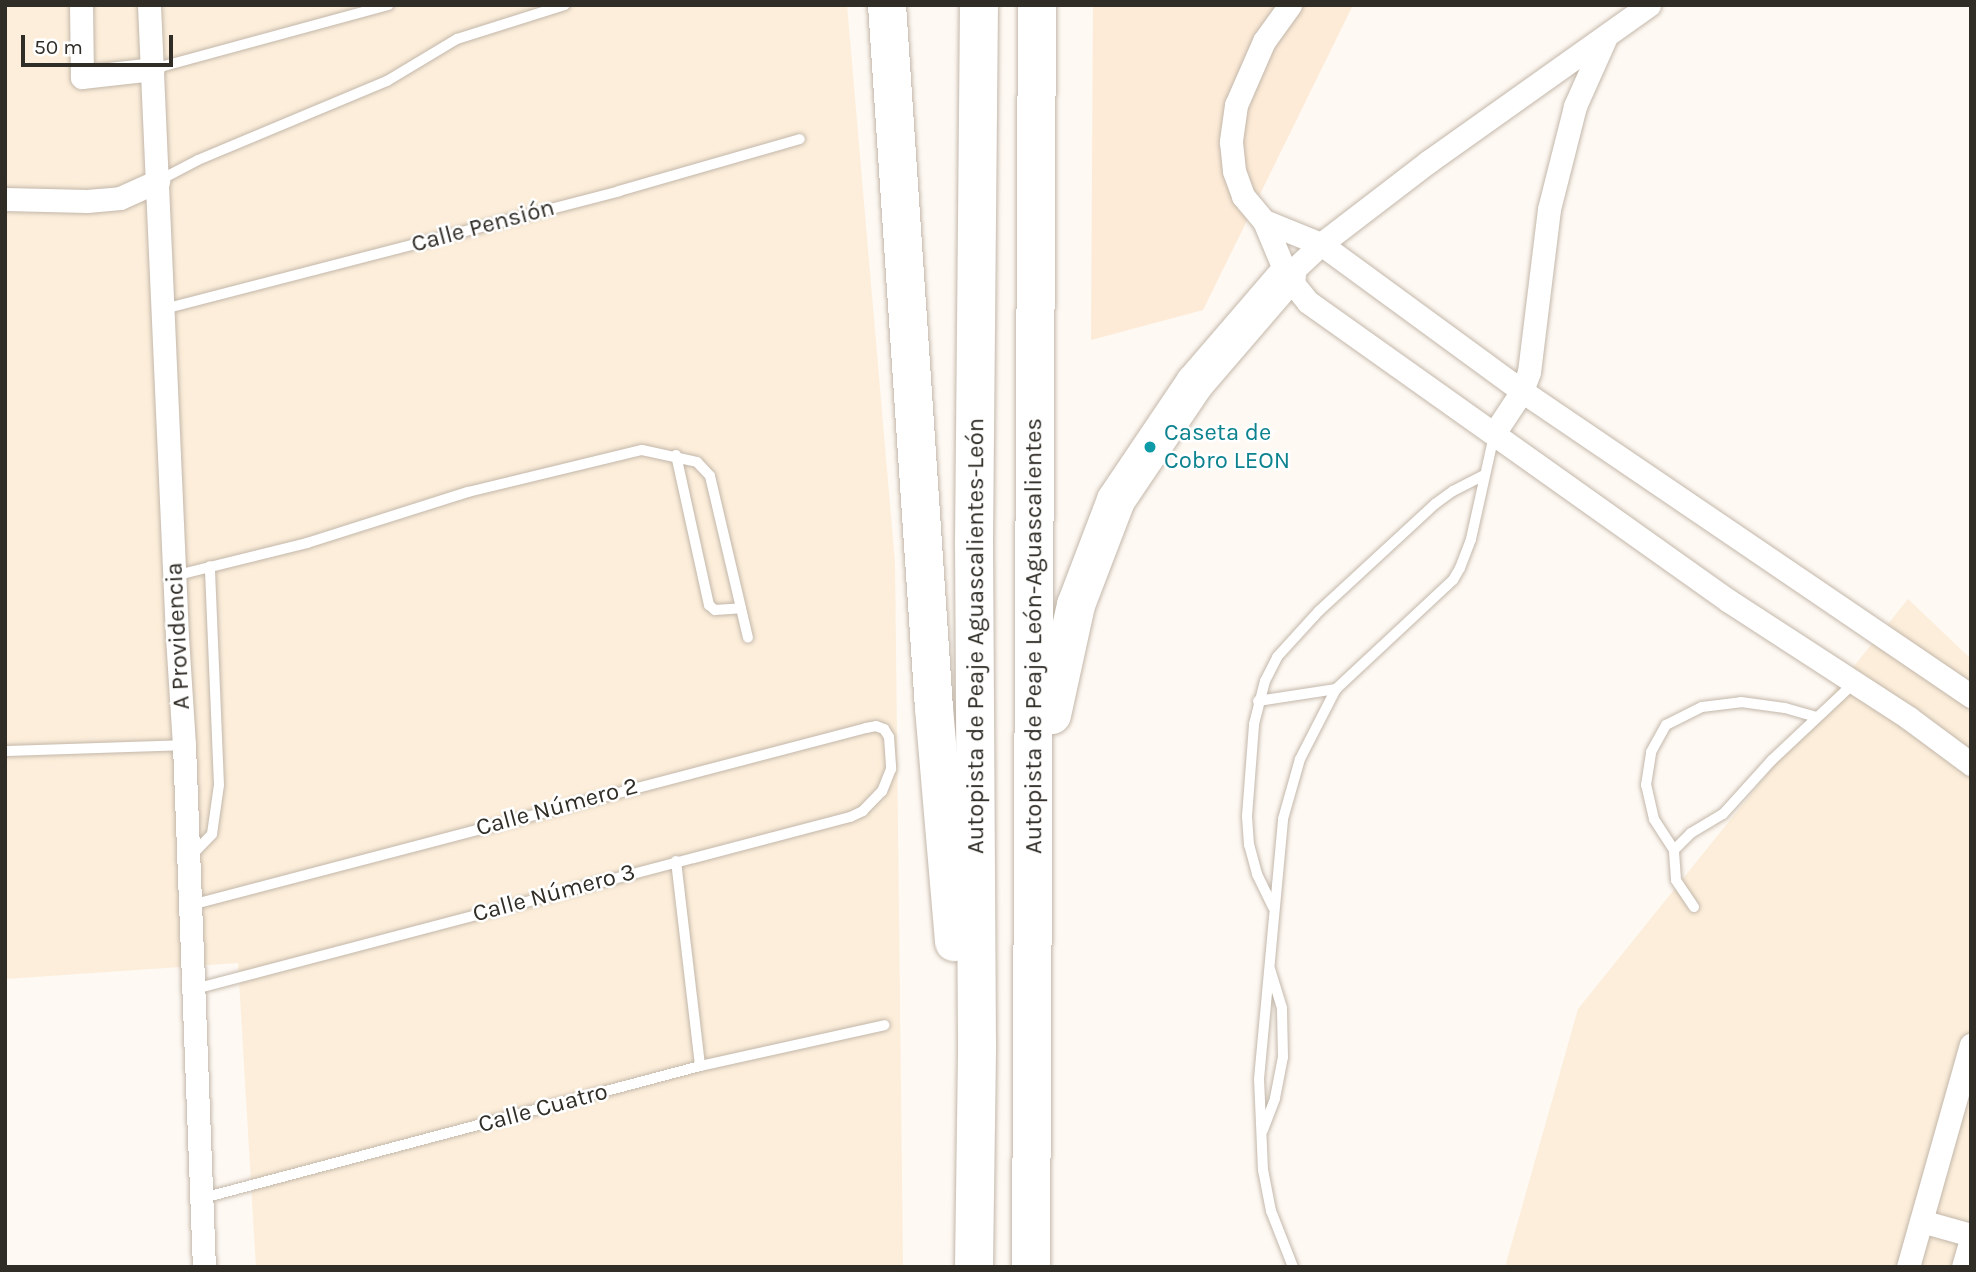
<!DOCTYPE html>
<html>
<head>
<meta charset="utf-8">
<style>
  body { margin:0 }
  #map { position:relative; width:1976px; height:1272px; overflow:hidden; background:#fef9f3; font-family:Karla,sans-serif }
  div>[style] { position:absolute }
  .built>* { inset:0; background:#fdebd7 }
  .industrial>* { inset:0; background:#fceeda }
  .roads { filter:drop-shadow(0 0 2px #c3b7aa) drop-shadow(0 0 2px #c3b7aa) }
  .service>* { height:10px; margin:-5px; padding:0 5px; transform-origin:5px; border-radius:5px; background:#fff }
  .minor>* { height:23px; margin:-11.5px; padding:0 11.5px; transform-origin:11.5px; border-radius:11.5px; background:#fff }
  .motorway>* { height:38px; margin:-19px; padding:0 19px; transform-origin:19px; border-radius:19px; background:#fff }
  .dots>* { width:19px; height:19px; translate:-50% -50%; box-sizing:border-box; border:4px solid #fff; border-radius:50% }
  span { translate:-50% -50%; white-space:nowrap; text-align:center; line-height:1.15; -webkit-text-stroke:5px #fff; paint-order:stroke }
  .street-label { font-size:24px; color:#302c26 }
  .culture-label { font-size:24px; color:#0d838f }
  .left { translate:0 -50%; text-align:left }
  .frame { position:absolute; inset:0; border:7px solid #302c26; pointer-events:none }
  .scale { position:absolute; left:21px; top:35px; width:152px; height:32px; box-sizing:border-box; border:4px solid #302c26; border-top:0; padding-left:9px; font-size:21px; line-height:24px; white-space:nowrap; color:#302c26; -webkit-text-stroke:5px #fff; paint-order:stroke }
</style>
</head>
<body>
<div id="map">
  <div class="built">
    <div style="clip-path:polygon(1093px 5px,1353px 5px,1203px 310px,1091px 340px)"></div>
  </div>
  <div class="industrial">
    <div style="clip-path:polygon(5px 5px,847px 5px,895px 563px,903px 1267px,256px 1267px,238px 963px,5px 979px)"></div>
    <div style="clip-path:polygon(1908px 599px,1971px 659px,1971px 1267px,1505px 1267px,1578px 1009px)"></div>
  </div>
  <div class="roads">
    <div class="service">
      <div style="left:153px;top:69px;width:244px;rotate:-15.2deg"></div>
      <div style="left:158px;top:181px;width:45px;rotate:-27.7deg"></div>
      <div style="left:198px;top:160px;width:205px;rotate:-22.7deg"></div>
      <div style="left:387px;top:81px;width:82px;rotate:-31deg"></div>
      <div style="left:457px;top:39px;width:113px;rotate:-17.5deg"></div>
      <div style="left:164px;top:309px;width:470px;rotate:-14.5deg"></div>
      <div style="left:619px;top:191px;width:188px;rotate:-16deg"></div>
      <div style="left:676px;top:455px;width:154px;rotate:77.6deg"></div>
      <div style="left:709px;top:605px;width:8px;rotate:40deg"></div>
      <div style="left:715px;top:610px;width:26px;rotate:-4deg"></div>
      <div style="left:174px;top:576px;width:137px;rotate:-13.9deg"></div>
      <div style="left:307px;top:543px;width:169px;rotate:-17.6deg"></div>
      <div style="left:468px;top:492px;width:179px;rotate:-13.6deg"></div>
      <div style="left:642px;top:450px;width:56px;rotate:12.3deg"></div>
      <div style="left:697px;top:462px;width:19px;rotate:47deg"></div>
      <div style="left:710px;top:476px;width:166px;rotate:76.8deg"></div>
      <div style="left:1258px;top:701px;width:79px;rotate:-8.7deg"></div>
      <div style="left:5px;top:751px;width:179px;rotate:-1.9deg"></div>
      <div style="left:1674px;top:850px;width:37px;rotate:-123deg"></div>
      <div style="left:1654px;top:819px;width:35px;rotate:-103deg"></div>
      <div style="left:1646px;top:785px;width:33px;rotate:-81deg"></div>
      <div style="left:1651px;top:752px;width:31px;rotate:-61deg"></div>
      <div style="left:1666px;top:725px;width:40px;rotate:-26.6deg"></div>
      <div style="left:1702px;top:707px;width:39px;rotate:-7deg"></div>
      <div style="left:1741px;top:702px;width:44px;rotate:7.8deg"></div>
      <div style="left:1785px;top:708px;width:33px;rotate:16deg"></div>
      <div style="left:189px;top:858px;width:33px;rotate:-46deg"></div>
      <div style="left:212px;top:834px;width:49px;rotate:-81.9deg"></div>
      <div style="left:219px;top:785px;width:219px;rotate:-92.4deg"></div>
      <div style="left:676px;top:861px;width:206px;rotate:83.3deg"></div>
      <div style="left:191px;top:905px;width:698px;rotate:-14.69deg"></div>
      <div style="left:866px;top:728px;width:10px;rotate:-11deg"></div>
      <div style="left:876px;top:726px;width:9px;rotate:21deg"></div>
      <div style="left:884px;top:729px;width:9px;rotate:58deg"></div>
      <div style="left:889px;top:737px;width:32px;rotate:86deg"></div>
      <div style="left:891px;top:769px;width:24px;rotate:112deg"></div>
      <div style="left:882px;top:791px;width:28px;rotate:134deg"></div>
      <div style="left:863px;top:811px;width:14px;rotate:155deg"></div>
      <div style="left:850px;top:817px;width:677px;rotate:165.29deg"></div>
      <div style="left:1273px;top:907px;width:37px;rotate:-116deg"></div>
      <div style="left:1257px;top:874px;width:30px;rotate:-105deg"></div>
      <div style="left:1249px;top:845px;width:29px;rotate:-94deg"></div>
      <div style="left:1247px;top:816px;width:92px;rotate:-85.6deg"></div>
      <div style="left:1254px;top:724px;width:44px;rotate:-75.7deg"></div>
      <div style="left:1265px;top:681px;width:27px;rotate:-63deg"></div>
      <div style="left:1277px;top:657px;width:62px;rotate:-47.6deg"></div>
      <div style="left:1319px;top:611px;width:158px;rotate:-42.7deg"></div>
      <div style="left:1435px;top:504px;width:22px;rotate:-36deg"></div>
      <div style="left:1453px;top:491px;width:34px;rotate:-27deg"></div>
      <div style="left:1694px;top:907px;width:32px;rotate:-124deg"></div>
      <div style="left:1676px;top:880px;width:30px;rotate:-94deg"></div>
      <div style="left:1674px;top:850px;width:24px;rotate:-45deg"></div>
      <div style="left:1691px;top:833px;width:37px;rotate:-31deg"></div>
      <div style="left:1723px;top:814px;width:73px;rotate:-47.8deg"></div>
      <div style="left:1772px;top:760px;width:111px;rotate:-43.2deg"></div>
      <div style="left:1263px;top:1130px;width:34px;rotate:-69deg"></div>
      <div style="left:1275px;top:1098px;width:42px;rotate:-79deg"></div>
      <div style="left:1283px;top:1057px;width:49px;rotate:-91.2deg"></div>
      <div style="left:1282px;top:1008px;width:41px;rotate:-107.1deg"></div>
      <div style="left:203px;top:1198px;width:514px;rotate:-14.87deg"></div>
      <div style="left:700px;top:1066px;width:189px;rotate:-12.5deg"></div>
      <div style="left:1293px;top:1267px;width:60px;rotate:-111.4deg"></div>
      <div style="left:1271px;top:1211px;width:42px;rotate:-101deg"></div>
      <div style="left:1263px;top:1170px;width:91px;rotate:-92.5deg"></div>
      <div style="left:1259px;top:1079px;width:261px;rotate:-84.7deg"></div>
      <div style="left:1283px;top:819px;width:62px;rotate:-74.2deg"></div>
      <div style="left:1300px;top:759px;width:79px;rotate:-62.8deg"></div>
      <div style="left:1336px;top:689px;width:160px;rotate:-43deg"></div>
      <div style="left:1453px;top:580px;width:14px;rotate:-60deg"></div>
      <div style="left:1460px;top:568px;width:31px;rotate:-69deg"></div>
      <div style="left:1471px;top:539px;width:107px;rotate:-77.5deg"></div>
    </div>
    <div class="minor">
      <div style="left:81px;top:5px;width:72px;rotate:89.2deg"></div>
      <div style="left:82px;top:77px;width:71px;rotate:-6.4deg"></div>
      <div style="left:149px;top:5px;width:633px;rotate:87.46deg"></div>
      <div style="left:177px;top:637px;width:108px;rotate:86.3deg"></div>
      <div style="left:184px;top:745px;width:522px;rotate:87.81deg"></div>
      <div style="left:1290px;top:5px;width:44px;rotate:125.8deg"></div>
      <div style="left:1264px;top:41px;width:70px;rotate:113.6deg"></div>
      <div style="left:1236px;top:105px;width:37px;rotate:98deg"></div>
      <div style="left:1231px;top:142px;width:29px;rotate:84deg"></div>
      <div style="left:1234px;top:171px;width:27px;rotate:70deg"></div>
      <div style="left:1243px;top:196px;width:33px;rotate:50deg"></div>
      <div style="left:1264px;top:221px;width:60px;rotate:67.3deg"></div>
      <div style="left:1287px;top:276px;width:33px;rotate:51deg"></div>
      <div style="left:1308px;top:302px;width:516px;rotate:35.38deg"></div>
      <div style="left:1729px;top:601px;width:215px;rotate:33deg"></div>
      <div style="left:1909px;top:718px;width:77px;rotate:36.6deg"></div>
      <div style="left:5px;top:199px;width:82px;rotate:1.4deg"></div>
      <div style="left:87px;top:201px;width:33px;rotate:-5deg"></div>
      <div style="left:120px;top:198px;width:42px;rotate:-24.1deg"></div>
      <div style="left:1264px;top:221px;width:61px;rotate:22deg"></div>
      <div style="left:1321px;top:244px;width:249px;rotate:36.2deg"></div>
      <div style="left:1522px;top:391px;width:543px;rotate:34.19deg"></div>
      <div style="left:1287px;top:276px;width:47px;rotate:-43.3deg"></div>
      <div style="left:1321px;top:244px;width:135px;rotate:-37.5deg"></div>
      <div style="left:1428px;top:162px;width:271px;rotate:-35.4deg"></div>
      <div style="left:1495px;top:432px;width:49px;rotate:-56.6deg"></div>
      <div style="left:1522px;top:391px;width:20px;rotate:-70deg"></div>
      <div style="left:1529px;top:372px;width:164px;rotate:-83deg"></div>
      <div style="left:1549px;top:209px;width:106px;rotate:-75.8deg"></div>
      <div style="left:1575px;top:106px;width:73px;rotate:-65.9deg"></div>
      <div style="left:1921px;top:1221px;width:52px;rotate:15.6deg"></div>
      <div style="left:1908px;top:1267px;width:231px;rotate:-74.2deg"></div>
      <div style="left:1963px;top:1267px;width:29px;rotate:-74deg"></div>
    </div>
    <div class="motorway">
      <div style="left:887px;top:5px;width:705px;rotate:86.18deg"></div>
      <div style="left:934px;top:708px;width:235px;rotate:85.1deg"></div>
      <div style="left:1052px;top:715px;width:113px;rotate:-77.7deg"></div>
      <div style="left:1076px;top:605px;width:112px;rotate:-69.1deg"></div>
      <div style="left:1116px;top:500px;width:141px;rotate:-56deg"></div>
      <div style="left:1195px;top:383px;width:141px;rotate:-49.3deg"></div>
      <div style="left:974px;top:1267px;width:223px;rotate:-89.2deg"></div>
      <div style="left:977px;top:1044px;width:500px;rotate:-90.34deg"></div>
      <div style="left:974px;top:544px;width:539px;rotate:-89.47deg"></div>
      <div style="left:1031px;top:1267px;width:1262px;rotate:-89.73deg"></div>
    </div>
  </div>
  <div class="dots">
    <div style="left:1150px;top:447px;background:#0f9aa8"></div>
  </div>
  <div class="street-label">
    <span style="left:483px;top:226px;rotate:-15deg">Calle Pensión</span>
    <span style="left:178px;top:636px;rotate:-93deg">A Providencia</span>
    <span style="left:976px;top:636px;rotate:-90deg">Autopista de Peaje Aguascalientes-León</span>
    <span style="left:1034px;top:636px;rotate:-90deg">Autopista de Peaje León-Aguascalientes</span>
    <span style="left:557px;top:807px;rotate:-15deg">Calle Número 2</span>
    <span style="left:554px;top:893px;rotate:-15deg">Calle Número 3</span>
    <span style="left:543px;top:1108px;rotate:-15deg">Calle Cuatro</span>
  </div>
  <div class="culture-label">
    <span class="left" style="left:1164px;top:447px">Caseta de<br>Cobro LEON</span>
  </div>
  <div class="frame"></div>
  <div class="scale">50 m</div>
</div>
</body>
</html>
